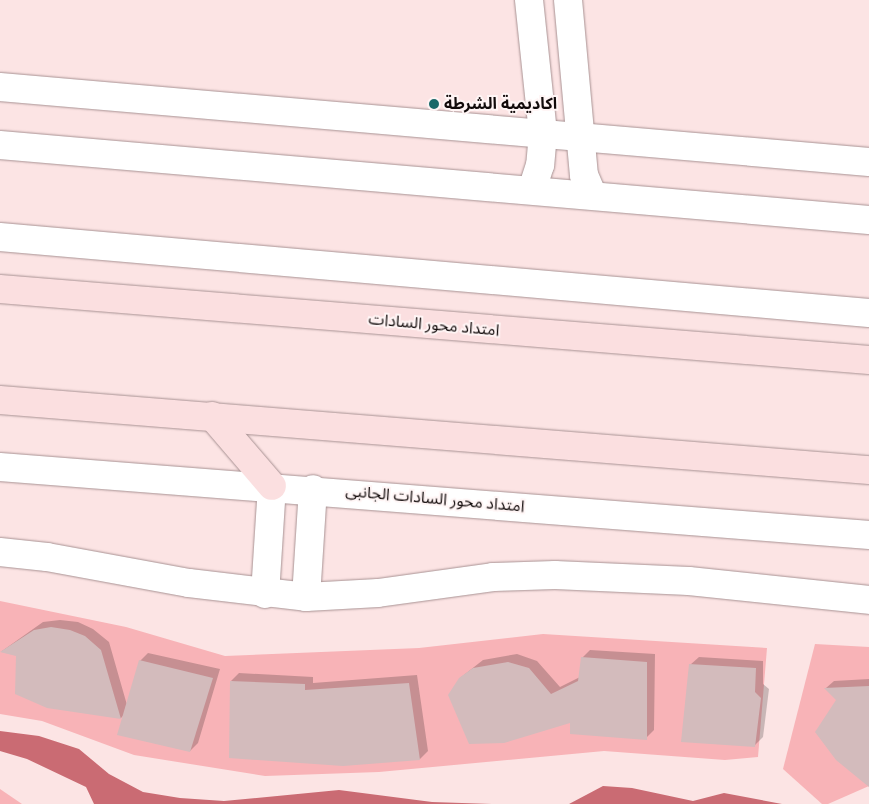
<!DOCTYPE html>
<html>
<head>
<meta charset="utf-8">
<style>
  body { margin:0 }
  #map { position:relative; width:869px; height:804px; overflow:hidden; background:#fce4e4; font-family:Karla,"Noto Sans Arabic",sans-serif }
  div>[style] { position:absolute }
  .green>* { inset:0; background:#f8b3b7 }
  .water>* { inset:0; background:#ca6b73 }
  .shadow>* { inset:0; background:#0003 }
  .building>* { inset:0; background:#d3bbbc }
  .roads { filter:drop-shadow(0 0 1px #a89293) drop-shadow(0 0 1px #a89293) }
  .minor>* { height:28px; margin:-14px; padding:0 14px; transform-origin:14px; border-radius:14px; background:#fff }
  .tertiary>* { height:28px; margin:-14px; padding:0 14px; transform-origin:14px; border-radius:14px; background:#fff }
  .primary>* { height:28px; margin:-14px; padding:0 14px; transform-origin:14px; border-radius:14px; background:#fbdfe0 }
  .dots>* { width:14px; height:14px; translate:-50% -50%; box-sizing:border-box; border:2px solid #fff5f5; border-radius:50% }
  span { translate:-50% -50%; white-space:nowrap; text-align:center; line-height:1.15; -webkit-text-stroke:4px #fff5f5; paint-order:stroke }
  .poi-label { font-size:16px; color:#120b0b; font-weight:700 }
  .left { translate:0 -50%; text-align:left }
  .street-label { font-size:16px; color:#120b0b }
</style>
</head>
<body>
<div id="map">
  <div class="green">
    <div style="clip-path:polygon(0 601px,126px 627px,225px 656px,419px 648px,543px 634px,767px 648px,758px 757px,725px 760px,604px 751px,379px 772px,265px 776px,134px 755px,42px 721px,0 714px)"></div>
    <div style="clip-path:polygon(815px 644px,869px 647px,869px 786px,828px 804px,822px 804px,783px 769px)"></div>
    <div style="clip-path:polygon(0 789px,22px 804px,0 804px)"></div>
  </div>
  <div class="water">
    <div style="clip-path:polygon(0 731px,39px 736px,79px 749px,109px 774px,143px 792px,180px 798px,224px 801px,339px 790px,432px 802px,492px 804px,94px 804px,86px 787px,27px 759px,0 751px)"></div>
    <div style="clip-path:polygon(603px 786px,632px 788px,693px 801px,724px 793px,782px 804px,569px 804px)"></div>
  </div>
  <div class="shadow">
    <div style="clip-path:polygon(60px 620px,78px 622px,93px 629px,109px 642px,127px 705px,140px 661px,148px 653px,220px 669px,198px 743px,190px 751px,125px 714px,121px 718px,47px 707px,18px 655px,2px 651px,43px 622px)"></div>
    <div style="clip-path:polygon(590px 650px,655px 654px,654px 730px,646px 738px,460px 678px,483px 660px,517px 654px,537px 661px,560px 687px,580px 677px,582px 658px)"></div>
    <div style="clip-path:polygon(699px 657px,763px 661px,763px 684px,769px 689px,763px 737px,755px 745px,690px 665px)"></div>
    <div style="clip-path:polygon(239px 673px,313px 677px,313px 683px,417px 675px,428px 751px,420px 759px,231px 681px)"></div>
    <div style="clip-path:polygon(869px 679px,869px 779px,837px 700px,826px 688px,834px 681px)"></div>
  </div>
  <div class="building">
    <div style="clip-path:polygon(51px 627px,70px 630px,85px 636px,101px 650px,121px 719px,47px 708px,15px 694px,16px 656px,0 652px,34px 630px)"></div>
    <div style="clip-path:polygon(581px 657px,647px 662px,647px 740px,570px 734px,570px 723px,504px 743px,469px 744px,448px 695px,459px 678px,473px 668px,508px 662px,529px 668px,551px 694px,578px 681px)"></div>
    <div style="clip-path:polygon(139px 660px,213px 678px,190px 752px,117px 735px)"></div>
    <div style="clip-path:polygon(689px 664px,756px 668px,755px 692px,761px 698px,755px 747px,681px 742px)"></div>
    <div style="clip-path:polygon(230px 681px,305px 684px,305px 690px,409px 683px,420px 760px,343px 766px,229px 758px)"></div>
    <div style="clip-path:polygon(869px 686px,869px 787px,836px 760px,815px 732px,836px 700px,824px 688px)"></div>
  </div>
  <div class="roads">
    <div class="minor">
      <div style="left:529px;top:0;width:134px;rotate:84deg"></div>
      <div style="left:543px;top:133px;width:32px;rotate:95deg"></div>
      <div style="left:540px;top:165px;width:26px;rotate:108deg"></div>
      <div style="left:568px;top:0;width:176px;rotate:84.8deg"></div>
      <div style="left:584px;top:175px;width:21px;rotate:67deg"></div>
      <div style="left:0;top:87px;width:872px;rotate:4.93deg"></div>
      <div style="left:0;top:145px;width:872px;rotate:4.93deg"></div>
      <div style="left:0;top:552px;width:47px;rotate:6.1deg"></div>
      <div style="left:47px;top:557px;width:144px;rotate:10.4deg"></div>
      <div style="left:189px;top:583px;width:118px;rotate:6.8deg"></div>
      <div style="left:306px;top:597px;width:72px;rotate:-3.2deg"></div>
      <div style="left:378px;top:593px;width:116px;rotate:-7.9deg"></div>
      <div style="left:493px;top:577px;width:62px;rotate:-1.8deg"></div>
      <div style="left:555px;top:575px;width:134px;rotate:2.6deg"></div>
      <div style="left:689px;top:581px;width:181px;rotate:6deg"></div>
      <div style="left:265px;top:594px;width:108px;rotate:-86.3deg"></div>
      <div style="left:306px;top:597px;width:108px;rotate:-86.3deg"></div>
    </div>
    <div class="tertiary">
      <div style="left:0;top:237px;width:872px;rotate:5deg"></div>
      <div style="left:0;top:467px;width:872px;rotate:4.47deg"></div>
    </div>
    <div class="primary">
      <div style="left:0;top:289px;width:872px;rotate:4.67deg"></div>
      <div style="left:0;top:400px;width:872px;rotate:4.61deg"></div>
      <div style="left:212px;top:416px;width:92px;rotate:49.4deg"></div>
    </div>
  </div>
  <div class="dots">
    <div style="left:434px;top:104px;background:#1b6969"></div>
  </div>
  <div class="poi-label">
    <span class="left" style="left:444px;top:104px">اكاديمية الشرطة</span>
  </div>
  <div class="street-label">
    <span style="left:434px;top:325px;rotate:5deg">امتداد محور السادات</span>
    <span style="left:435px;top:499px;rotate:5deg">امتداد محور السادات الجانبى</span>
  </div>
</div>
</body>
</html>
